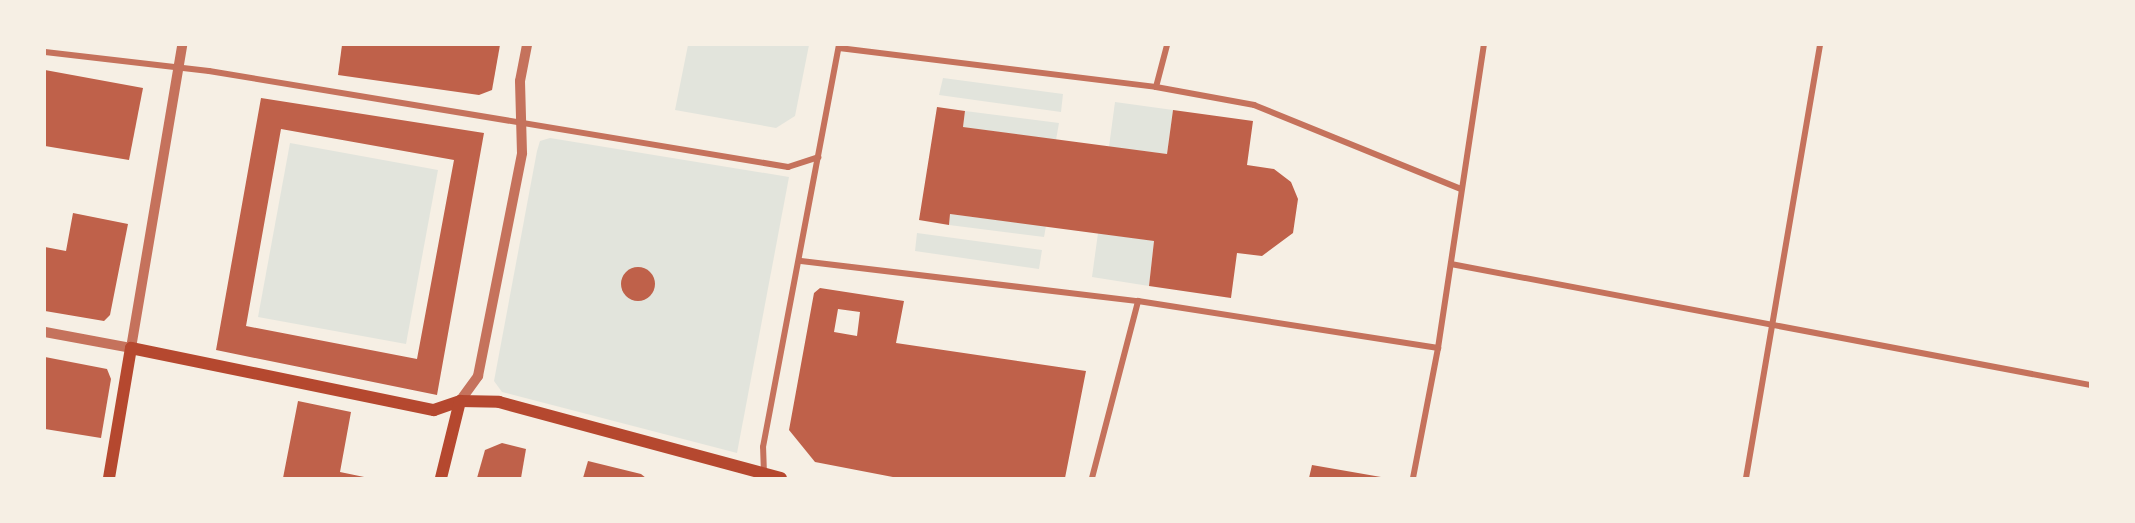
<!DOCTYPE html>
<html>
<head>
<meta charset="utf-8">
<style>
  body { margin:0 }
  #map { position:relative; width:2135px; height:523px; overflow:hidden; background:#f6efe4; font-family:Mulish,sans-serif }
  div>[style] { position:absolute }
  .green>* { inset:0; background:#e2e4dc }
  .building>* { inset:0; background:#bf614a }
  .round { border-radius:50% }
  .minor>* { height:6px; margin:-3px; padding:0 3px; transform-origin:3px; border-radius:3px; background:#c5725c }
  .tertiary>* { height:10px; margin:-5px; padding:0 5px; transform-origin:5px; border-radius:5px; background:#c5725c }
  .secondary>* { height:12px; margin:-6px; padding:0 6px; transform-origin:6px; border-radius:6px; background:#b5482f }
  span { translate:-50% -50%; white-space:nowrap; text-align:center; line-height:1.15; -webkit-text-stroke:5px #f6efe4; paint-order:stroke }
  .frame { position:absolute; inset:0; border:46px solid #f6efe4; pointer-events:none }
</style>
</head>
<body>
<div id="map">
  <div class="green">
    <div style="clip-path:polygon(688px 45px,809px 45px,795px 116px,776px 128px,675px 110px)"></div>
    <div style="clip-path:polygon(943px 78px,1063px 94px,1061px 112px,939px 95px)"></div>
    <div style="clip-path:polygon(1115px 102px,1173px 110px,1167px 154px,1109px 147px)"></div>
    <div style="clip-path:polygon(965px 111px,1059px 123px,1056px 140px,963px 127px)"></div>
    <div style="clip-path:polygon(550px 138px,789px 177px,737px 453px,502px 392px,494px 381px,537px 151px,540px 141px)"></div>
    <div style="clip-path:polygon(290px 143px,438px 170px,406px 344px,258px 317px)"></div>
    <div style="clip-path:polygon(950px 214px,1046px 226px,1044px 237px,949px 225px)"></div>
    <div style="clip-path:polygon(917px 233px,1042px 250px,1039px 269px,915px 251px)"></div>
    <div style="clip-path:polygon(1098px 233px,1154px 241px,1149px 286px,1092px 277px)"></div>
  </div>
  <div class="building">
    <div style="clip-path:polygon(342px 45px,500px 45px,492px 90px,479px 95px,338px 75px)"></div>
    <div style="clip-path:polygon(45px 70px,143px 88px,129px 160px,45px 146px)"></div>
    <div style="clip-path:polygon(evenodd,261px 98px,484px 133px,437px 395px,216px 350px,261px 98px,281px 129px,454px 160px,417px 359px,246px 326px,281px 129px)"></div>
    <div style="clip-path:polygon(937px 107px,965px 111px,963px 127px,1167px 154px,1173px 110px,1253px 121px,1247px 165px,1274px 169px,1291px 182px,1298px 199px,1293px 233px,1262px 256px,1237px 253px,1231px 298px,1149px 286px,1154px 241px,950px 214px,949px 225px,919px 220px)"></div>
    <div style="clip-path:polygon(73px 213px,128px 224px,110px 315px,104px 321px,45px 311px,45px 247px,66px 251px)"></div>
    <div class="round" style="left:621px;top:267px;width:34px;height:34px"></div>
    <div style="clip-path:polygon(evenodd,820px 288px,904px 301px,896px 343px,1086px 371px,1065px 478px,898px 478px,815px 462px,789px 430px,814px 293px,820px 288px,838px 309px,860px 312px,857px 336px,834px 332px,838px 309px)"></div>
    <div style="clip-path:polygon(45px 357px,107px 369px,111px 379px,101px 438px,45px 429px)"></div>
    <div style="clip-path:polygon(298px 401px,351px 412px,340px 472px,369px 478px,283px 478px)"></div>
    <div style="clip-path:polygon(502px 443px,526px 449px,521px 478px,477px 478px,485px 450px)"></div>
    <div style="clip-path:polygon(588px 461px,641px 474px,646px 478px,583px 478px)"></div>
    <div style="clip-path:polygon(1312px 465px,1381px 477px,1381px 478px,1309px 478px)"></div>
  </div>
  <div class="minor">
    <div style="left:839px;top:48px;width:319px;rotate:7deg"></div>
    <div style="left:1156px;top:87px;width:100px;rotate:10.4deg"></div>
    <div style="left:1254px;top:105px;width:223px;rotate:22.1deg"></div>
    <div style="left:45px;top:52px;width:165px;rotate:6.6deg"></div>
    <div style="left:209px;top:71px;width:587px;rotate:9.41deg"></div>
    <div style="left:788px;top:167px;width:32px;rotate:-18deg"></div>
    <div style="left:1156px;top:87px;width:43px;rotate:-75.3deg"></div>
    <div style="left:801px;top:261px;width:339px;rotate:6.8deg"></div>
    <div style="left:1138px;top:301px;width:304px;rotate:8.9deg"></div>
    <div style="left:1451px;top:264px;width:650px;rotate:10.72deg"></div>
    <div style="left:764px;top:474px;width:27px;rotate:-92deg"></div>
    <div style="left:763px;top:447px;width:409px;rotate:-79.3deg"></div>
    <div style="left:1092px;top:478px;width:183px;rotate:-75.4deg"></div>
    <div style="left:1413px;top:478px;width:132px;rotate:-79.1deg"></div>
    <div style="left:1438px;top:348px;width:306px;rotate:-81.4deg"></div>
    <div style="left:1746px;top:478px;width:439px;rotate:-80.3deg"></div>
  </div>
  <div class="tertiary">
    <div style="left:45px;top:332px;width:87px;rotate:10.5deg"></div>
    <div style="left:131px;top:348px;width:307px;rotate:-80.4deg"></div>
    <div style="left:460px;top:401px;width:31px;rotate:-54deg"></div>
    <div style="left:478px;top:376px;width:227px;rotate:-78.8deg"></div>
    <div style="left:522px;top:153px;width:72px;rotate:-91.6deg"></div>
    <div style="left:520px;top:81px;width:37px;rotate:-79deg"></div>
  </div>
  <div class="secondary">
    <div style="left:109px;top:478px;width:132px;rotate:-80.4deg"></div>
    <div style="left:131px;top:348px;width:309px;rotate:11.6deg"></div>
    <div style="left:434px;top:410px;width:28px;rotate:-19deg"></div>
    <div style="left:460px;top:401px;width:39px;rotate:1deg"></div>
    <div style="left:499px;top:402px;width:292px;rotate:15.1deg"></div>
    <div style="left:441px;top:478px;width:79px;rotate:-76.1deg"></div>
  </div>
  <div class="frame"></div>
</div>
</body>
</html>
